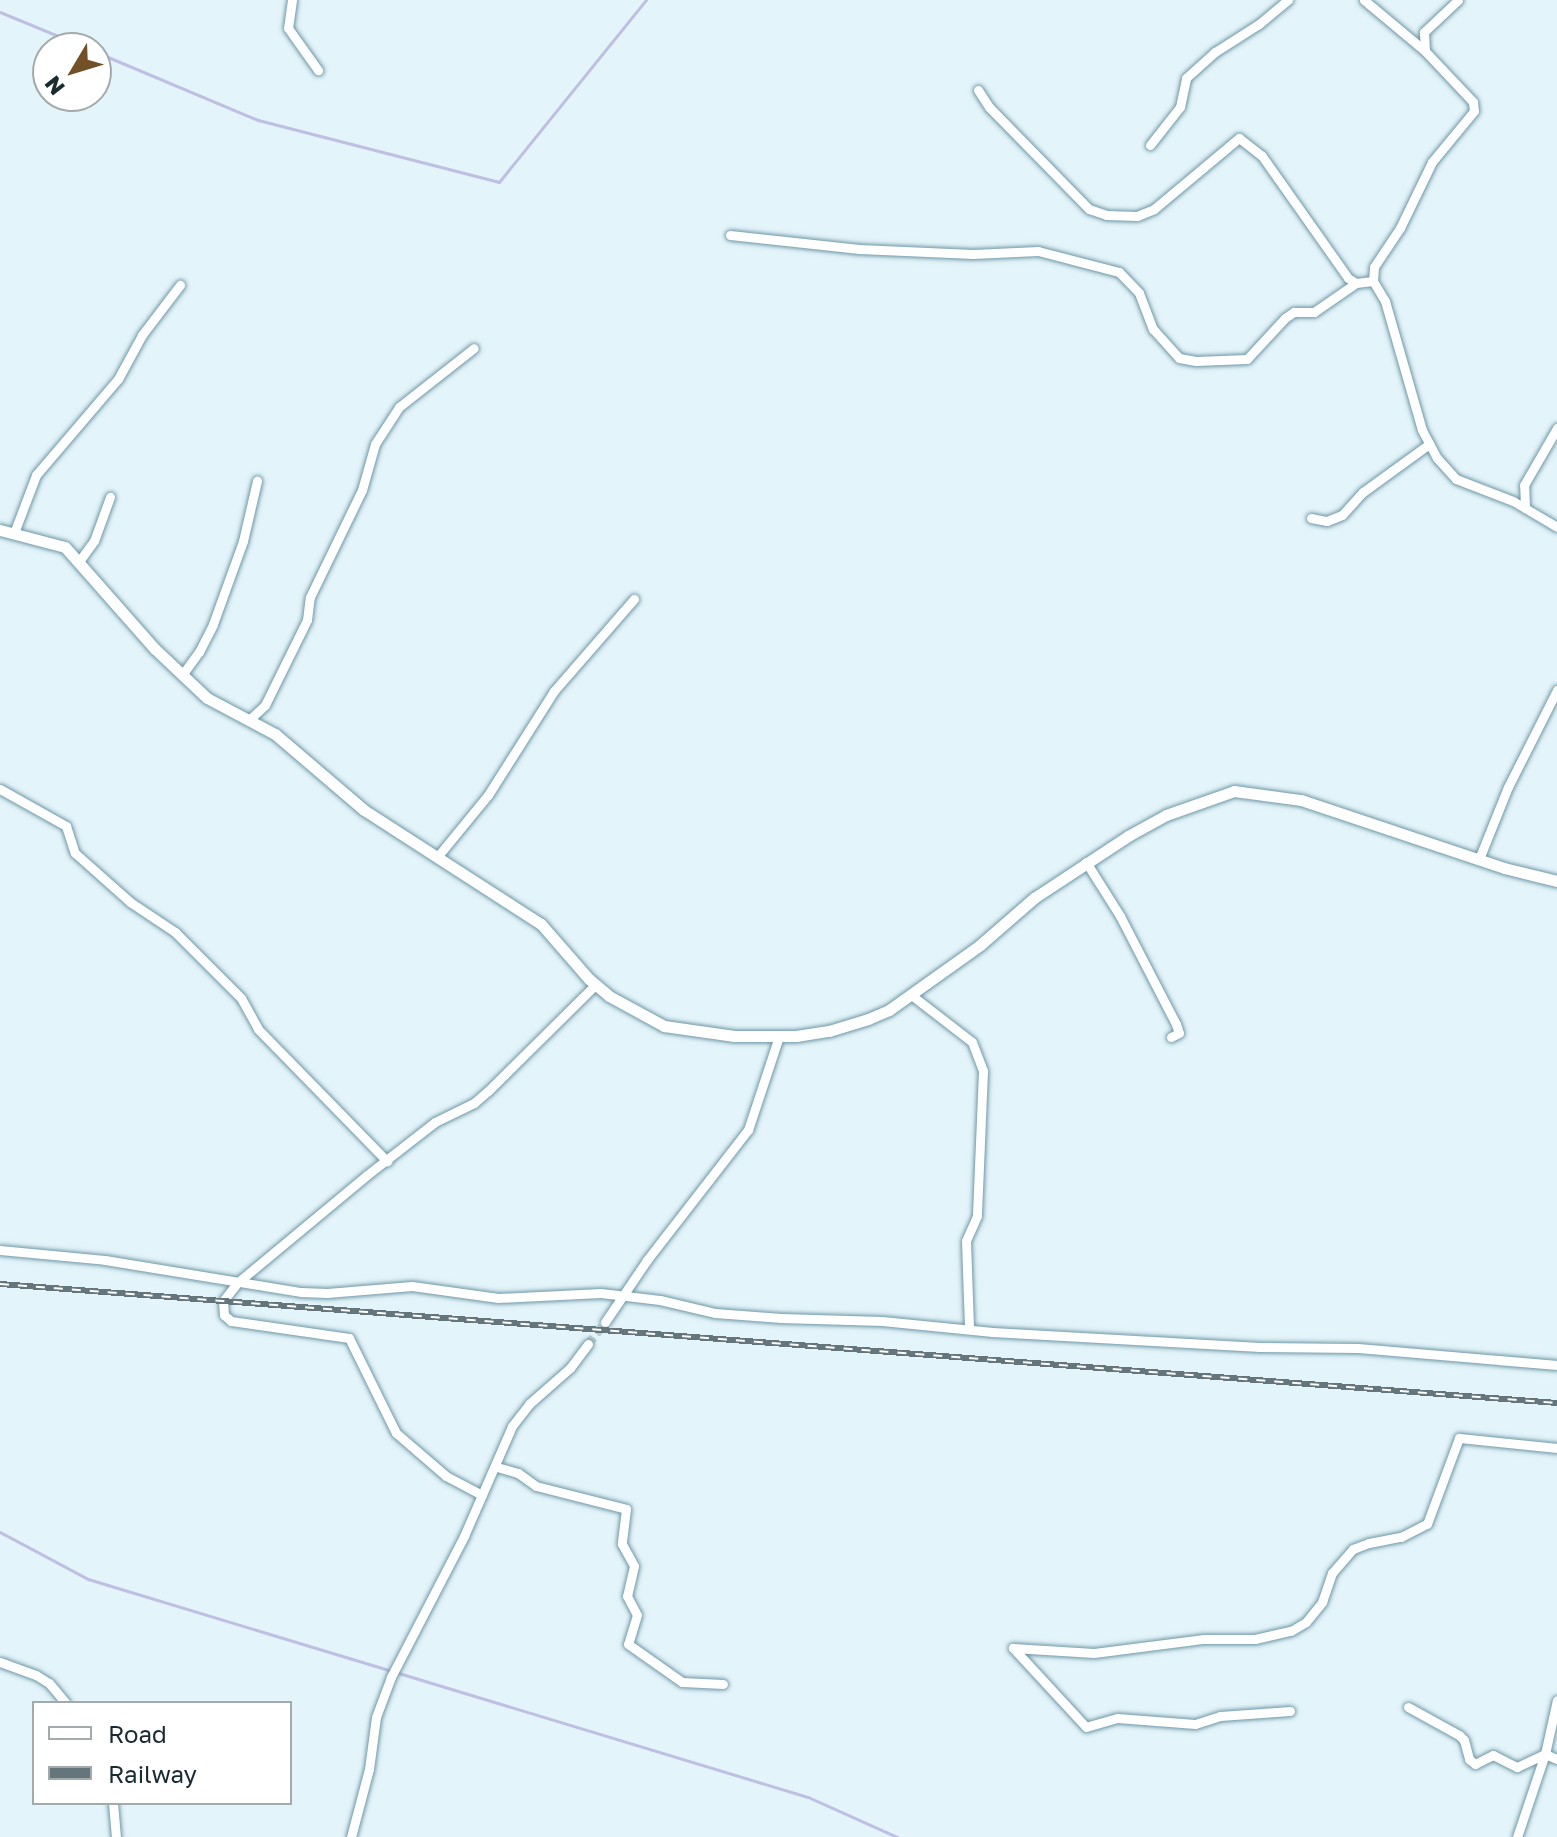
<!DOCTYPE html>
<html>
<head>
<meta charset="utf-8">
<style>
  body { margin:0 }
  #map { position:relative; width:1557px; height:1837px; overflow:hidden; background:#e3f4fa; font-family:"Golos Text",sans-serif }
  div>[style] { position:absolute }
  .stream>* { height:3px; margin:-1.5px; padding:0 1.5px; transform-origin:1.5px; border-radius:1.5px; background:#bebfe2 }
  .minor-tunnel>* { height:9px; margin-top:-4.5px; transform-origin:0; background:repeating-linear-gradient(90deg,#bbccd2 0 9px,transparent 0 13.5px) }
  .roads { filter:drop-shadow(0 0 2px #6f97a6) drop-shadow(0 0 2px #6f97a6) }
  .minor>* { height:9px; margin:-4.5px; padding:0 4.5px; transform-origin:4.5px; border-radius:4.5px; background:#fff }
  .tertiary>* { height:11px; margin:-5.5px; padding:0 5.5px; transform-origin:5.5px; border-radius:5.5px; background:#fff }
  .rail>* { height:6px; margin-top:-3px; transform-origin:0; background:repeating-linear-gradient(90deg,#fff 0 9px,#64757b 0 18px); box-sizing:border-box; border-block:2px solid #64757b }
  span { translate:-50% -50%; white-space:nowrap; text-align:center; line-height:1.15; -webkit-text-stroke:7px #fff; paint-order:stroke }
  .legend { position:absolute; left:32px; top:1701px; width:260px; height:104px; box-sizing:border-box; background:#fff; border:2px solid #a3aaac; margin:0; padding:10px 14px; list-style:none; font-size:24px; color:#192a30 }
  .legend li { display:flex; align-items:center; gap:16px; height:40px }
  .legend b { width:40px; border:2px solid #a3aaac }
  .north { position:absolute; left:32px; top:32px; width:80px; height:80px; box-sizing:border-box; background:#fff; border:2px solid #a3aaac; border-radius:50%; rotate:232deg; font-size:22px; font-weight:700; line-height:32px; text-align:center; color:#192a30 }
  .north::after { content:''; display:block; margin:auto; width:28px; height:36px; background:#725128; clip-path:polygon(50% 0,100% 100%,50% 72%,0 100%) }
</style>
</head>
<body>
<div id="map">
  <div class="stream">
    <div style="left:0;top:12px;width:94px;rotate:22.5deg"></div>
    <div style="left:96px;top:52px;width:176px;rotate:22.8deg"></div>
    <div style="left:258px;top:120px;width:249px;rotate:14.4deg"></div>
    <div style="left:499px;top:182px;width:234px;rotate:-51.1deg"></div>
    <div style="left:0;top:1532px;width:100px;rotate:28.1deg"></div>
    <div style="left:88px;top:1579px;width:752px;rotate:16.85deg"></div>
    <div style="left:808px;top:1797px;width:98px;rotate:24.2deg"></div>
  </div>
  <div class="minor-tunnel">
    <div style="left:588px;top:1344px;width:28px;rotate:-52deg"></div>
  </div>
  <div class="roads">
    <div class="minor">
      <div style="left:292px;top:0;width:28px;rotate:98deg"></div>
      <div style="left:288px;top:28px;width:52px;rotate:54.5deg"></div>
      <div style="left:1364px;top:0;width:80px;rotate:39.9deg"></div>
      <div style="left:1458px;top:0;width:47px;rotate:136.7deg"></div>
      <div style="left:1424px;top:32px;width:19px;rotate:87deg"></div>
      <div style="left:1425px;top:51px;width:70px;rotate:46.7deg"></div>
      <div style="left:1473px;top:102px;width:9px;rotate:84deg"></div>
      <div style="left:1474px;top:111px;width:66px;rotate:129.5deg"></div>
      <div style="left:1432px;top:162px;width:73px;rotate:115.9deg"></div>
      <div style="left:1400px;top:228px;width:47px;rotate:123.7deg"></div>
      <div style="left:1374px;top:267px;width:14px;rotate:94deg"></div>
      <div style="left:1373px;top:281px;width:23px;rotate:59deg"></div>
      <div style="left:1385px;top:301px;width:134px;rotate:74deg"></div>
      <div style="left:1422px;top:430px;width:32px;rotate:62deg"></div>
      <div style="left:1437px;top:458px;width:28px;rotate:48deg"></div>
      <div style="left:1456px;top:479px;width:61px;rotate:21.1deg"></div>
      <div style="left:1513px;top:501px;width:51px;rotate:30.6deg"></div>
      <div style="left:978px;top:90px;width:20px;rotate:57deg"></div>
      <div style="left:989px;top:107px;width:143px;rotate:45.6deg"></div>
      <div style="left:1089px;top:209px;width:18px;rotate:19deg"></div>
      <div style="left:1106px;top:215px;width:31px;rotate:2deg"></div>
      <div style="left:1137px;top:216px;width:18px;rotate:-22deg"></div>
      <div style="left:1154px;top:209px;width:111px;rotate:-39.9deg"></div>
      <div style="left:1239px;top:138px;width:29px;rotate:38deg"></div>
      <div style="left:1262px;top:156px;width:149px;rotate:54.8deg"></div>
      <div style="left:1348px;top:278px;width:9px;rotate:32deg"></div>
      <div style="left:1356px;top:283px;width:17px;rotate:-7deg"></div>
      <div style="left:1150px;top:145px;width:48px;rotate:-51.7deg"></div>
      <div style="left:1180px;top:107px;width:30px;rotate:-78deg"></div>
      <div style="left:1186px;top:78px;width:39px;rotate:-42deg"></div>
      <div style="left:1215px;top:52px;width:52px;rotate:-32.5deg"></div>
      <div style="left:1259px;top:24px;width:38px;rotate:-40deg"></div>
      <div style="left:730px;top:235px;width:130px;rotate:6.2deg"></div>
      <div style="left:859px;top:249px;width:114px;rotate:2.5deg"></div>
      <div style="left:973px;top:254px;width:65px;rotate:-2.6deg"></div>
      <div style="left:1038px;top:251px;width:84px;rotate:14.5deg"></div>
      <div style="left:1119px;top:272px;width:29px;rotate:46deg"></div>
      <div style="left:1139px;top:293px;width:39px;rotate:69deg"></div>
      <div style="left:1153px;top:329px;width:39px;rotate:48deg"></div>
      <div style="left:1179px;top:358px;width:17px;rotate:10deg"></div>
      <div style="left:1196px;top:361px;width:51px;rotate:-2.2deg"></div>
      <div style="left:1247px;top:359px;width:56px;rotate:-47.2deg"></div>
      <div style="left:1285px;top:318px;width:11px;rotate:-34deg"></div>
      <div style="left:1294px;top:312px;width:20px"></div>
      <div style="left:1314px;top:312px;width:51px;rotate:-34.6deg"></div>
      <div style="left:1525px;top:508px;width:23px;rotate:-92deg"></div>
      <div style="left:1524px;top:485px;width:66px;rotate:-59.9deg"></div>
      <div style="left:1311px;top:518px;width:16px;rotate:11deg"></div>
      <div style="left:1327px;top:521px;width:16px;rotate:-22deg"></div>
      <div style="left:1342px;top:515px;width:31px;rotate:-48deg"></div>
      <div style="left:1363px;top:492px;width:82px;rotate:-36deg"></div>
      <div style="left:14px;top:533px;width:62px;rotate:-69.2deg"></div>
      <div style="left:36px;top:475px;width:126px;rotate:-49.5deg"></div>
      <div style="left:118px;top:379px;width:50px;rotate:-61.4deg"></div>
      <div style="left:142px;top:335px;width:63px;rotate:-52.8deg"></div>
      <div style="left:80px;top:560px;width:24px;rotate:-54deg"></div>
      <div style="left:94px;top:541px;width:47px;rotate:-70deg"></div>
      <div style="left:182px;top:675px;width:29px;rotate:-54deg"></div>
      <div style="left:199px;top:652px;width:31px;rotate:-63deg"></div>
      <div style="left:213px;top:624px;width:88px;rotate:-70.1deg"></div>
      <div style="left:243px;top:541px;width:62px;rotate:-76.9deg"></div>
      <div style="left:250px;top:719px;width:21px;rotate:-43deg"></div>
      <div style="left:265px;top:705px;width:95px;rotate:-63.7deg"></div>
      <div style="left:307px;top:620px;width:23px;rotate:-83deg"></div>
      <div style="left:310px;top:597px;width:119px;rotate:-64.1deg"></div>
      <div style="left:362px;top:490px;width:48px;rotate:-74.2deg"></div>
      <div style="left:375px;top:444px;width:44px;rotate:-57deg"></div>
      <div style="left:399px;top:407px;width:95px;rotate:-38.2deg"></div>
      <div style="left:0;top:789px;width:76px;rotate:29.3deg"></div>
      <div style="left:66px;top:826px;width:28px;rotate:72deg"></div>
      <div style="left:75px;top:853px;width:74px;rotate:41.7deg"></div>
      <div style="left:130px;top:902px;width:54px;rotate:33.7deg"></div>
      <div style="left:175px;top:932px;width:93px;rotate:45deg"></div>
      <div style="left:241px;top:998px;width:35px;rotate:61deg"></div>
      <div style="left:258px;top:1029px;width:185px;rotate:45.7deg"></div>
      <div style="left:438px;top:856px;width:79px;rotate:-50.7deg"></div>
      <div style="left:488px;top:795px;width:123px;rotate:-57.6deg"></div>
      <div style="left:554px;top:691px;width:122px;rotate:-49deg"></div>
      <div style="left:1479px;top:859px;width:78px;rotate:-68.1deg"></div>
      <div style="left:1508px;top:787px;width:109px;rotate:-63.2deg"></div>
      <div style="left:1086px;top:862px;width:64px;rotate:57.8deg"></div>
      <div style="left:1120px;top:916px;width:122px;rotate:62.6deg"></div>
      <div style="left:1176px;top:1024px;width:9px;rotate:72deg"></div>
      <div style="left:1179px;top:1033px;width:9px;rotate:153deg"></div>
      <div style="left:910px;top:994px;width:78px;rotate:37.7deg"></div>
      <div style="left:972px;top:1042px;width:31px;rotate:69deg"></div>
      <div style="left:983px;top:1071px;width:145px;rotate:92.4deg"></div>
      <div style="left:977px;top:1216px;width:27px;rotate:114deg"></div>
      <div style="left:966px;top:1241px;width:88px;rotate:88deg"></div>
      <div style="left:0;top:1250px;width:105px;rotate:5.4deg"></div>
      <div style="left:105px;top:1260px;width:199px;rotate:9.3deg"></div>
      <div style="left:301px;top:1292px;width:26px;rotate:2deg"></div>
      <div style="left:327px;top:1293px;width:85px;rotate:-4.7deg"></div>
      <div style="left:412px;top:1286px;width:87px;rotate:7.9deg"></div>
      <div style="left:498px;top:1298px;width:103px;rotate:-2.8deg"></div>
      <div style="left:601px;top:1293px;width:59px;rotate:6.8deg"></div>
      <div style="left:660px;top:1300px;width:57px;rotate:13.3deg"></div>
      <div style="left:715px;top:1313px;width:66px;rotate:4.3deg"></div>
      <div style="left:781px;top:1318px;width:101px;rotate:1.7deg"></div>
      <div style="left:882px;top:1321px;width:111px;rotate:5.7deg"></div>
      <div style="left:992px;top:1332px;width:268px;rotate:3.2deg"></div>
      <div style="left:1260px;top:1347px;width:98px;rotate:0.6deg"></div>
      <div style="left:1358px;top:1348px;width:200px;rotate:4.9deg"></div>
      <div style="left:605px;top:1322px;width:75px;rotate:-55.9deg"></div>
      <div style="left:647px;top:1260px;width:165px;rotate:-52.2deg"></div>
      <div style="left:748px;top:1130px;width:99px;rotate:-71.7deg"></div>
      <div style="left:497px;top:1467px;width:22px;rotate:16deg"></div>
      <div style="left:518px;top:1473px;width:22px;rotate:36deg"></div>
      <div style="left:536px;top:1486px;width:93px;rotate:14.3deg"></div>
      <div style="left:626px;top:1509px;width:35px;rotate:97deg"></div>
      <div style="left:622px;top:1544px;width:25px;rotate:61deg"></div>
      <div style="left:634px;top:1566px;width:31px;rotate:103deg"></div>
      <div style="left:627px;top:1596px;width:21px;rotate:62deg"></div>
      <div style="left:637px;top:1615px;width:30px;rotate:107deg"></div>
      <div style="left:628px;top:1644px;width:66px;rotate:35.1deg"></div>
      <div style="left:682px;top:1682px;width:41px;rotate:2.8deg"></div>
      <div style="left:482px;top:1495px;width:41px;rotate:-152.2deg"></div>
      <div style="left:446px;top:1476px;width:66px;rotate:-139.3deg"></div>
      <div style="left:396px;top:1433px;width:106px;rotate:-116.3deg"></div>
      <div style="left:349px;top:1338px;width:119px;rotate:-171.8deg"></div>
      <div style="left:231px;top:1321px;width:9px;rotate:-139deg"></div>
      <div style="left:224px;top:1315px;width:14px;rotate:-94deg"></div>
      <div style="left:223px;top:1301px;width:23px;rotate:-52deg"></div>
      <div style="left:237px;top:1283px;width:169px;rotate:-39.7deg"></div>
      <div style="left:367px;top:1175px;width:86px;rotate:-37.9deg"></div>
      <div style="left:435px;top:1122px;width:43px;rotate:-26deg"></div>
      <div style="left:474px;top:1103px;width:18px;rotate:-41deg"></div>
      <div style="left:488px;top:1091px;width:151px;rotate:-44.7deg"></div>
      <div style="left:0;top:1662px;width:38px;rotate:20deg"></div>
      <div style="left:36px;top:1675px;width:15px;rotate:32deg"></div>
      <div style="left:49px;top:1683px;width:26px;rotate:50deg"></div>
      <div style="left:1408px;top:1707px;width:58px;rotate:28.8deg"></div>
      <div style="left:1459px;top:1735px;width:7px;rotate:45deg"></div>
      <div style="left:1464px;top:1740px;width:20px;rotate:75deg"></div>
      <div style="left:1469px;top:1759px;width:8px;rotate:40deg"></div>
      <div style="left:1475px;top:1764px;width:20px;rotate:-27deg"></div>
      <div style="left:1493px;top:1755px;width:27px;rotate:27deg"></div>
      <div style="left:1517px;top:1767px;width:31px;rotate:-25deg"></div>
      <div style="left:1545px;top:1754px;width:13px;rotate:23deg"></div>
      <div style="left:1290px;top:1711px;width:70px;rotate:175.9deg"></div>
      <div style="left:1220px;top:1716px;width:26px;rotate:162deg"></div>
      <div style="left:1195px;top:1724px;width:78px;rotate:-175.6deg"></div>
      <div style="left:1117px;top:1718px;width:32px;rotate:164deg"></div>
      <div style="left:1086px;top:1727px;width:108px;rotate:-132.7deg"></div>
      <div style="left:1013px;top:1648px;width:81px;rotate:3.5deg"></div>
      <div style="left:1094px;top:1653px;width:111px;rotate:-7.3deg"></div>
      <div style="left:1204px;top:1639px;width:51px"></div>
      <div style="left:1255px;top:1639px;width:37px;rotate:-13deg"></div>
      <div style="left:1291px;top:1631px;width:17px;rotate:-31deg"></div>
      <div style="left:1306px;top:1622px;width:26px;rotate:-51deg"></div>
      <div style="left:1322px;top:1602px;width:31px;rotate:-71deg"></div>
      <div style="left:1332px;top:1573px;width:32px;rotate:-49deg"></div>
      <div style="left:1353px;top:1549px;width:17px;rotate:-21deg"></div>
      <div style="left:1369px;top:1543px;width:33px;rotate:-11deg"></div>
      <div style="left:1401px;top:1537px;width:29px;rotate:-27deg"></div>
      <div style="left:1427px;top:1524px;width:92px;rotate:-69.6deg"></div>
      <div style="left:1459px;top:1438px;width:99px;rotate:5.8deg"></div>
      <div style="left:113px;top:1803px;width:34px;rotate:85deg"></div>
      <div style="left:351px;top:1837px;width:70px;rotate:-75.2deg"></div>
      <div style="left:369px;top:1769px;width:52px;rotate:-82.3deg"></div>
      <div style="left:376px;top:1717px;width:43px;rotate:-69.4deg"></div>
      <div style="left:391px;top:1677px;width:159px;rotate:-62.6deg"></div>
      <div style="left:464px;top:1536px;width:120px;rotate:-66.4deg"></div>
      <div style="left:512px;top:1426px;width:28px;rotate:-52deg"></div>
      <div style="left:529px;top:1404px;width:55px;rotate:-41.3deg"></div>
      <div style="left:570px;top:1368px;width:30px;rotate:-53deg"></div>
      <div style="left:1517px;top:1837px;width:88px;rotate:-71.4deg"></div>
      <div style="left:1545px;top:1754px;width:55px;rotate:-77.5deg"></div>
    </div>
    <div class="tertiary">
      <div style="left:0;top:530px;width:67px;rotate:14.7deg"></div>
      <div style="left:65px;top:547px;width:136px;rotate:48.6deg"></div>
      <div style="left:155px;top:649px;width:71px;rotate:43.3deg"></div>
      <div style="left:207px;top:698px;width:77px;rotate:27.9deg"></div>
      <div style="left:275px;top:734px;width:117px;rotate:40.5deg"></div>
      <div style="left:364px;top:810px;width:211px;rotate:32.8deg"></div>
      <div style="left:541px;top:924px;width:73px;rotate:48.9deg"></div>
      <div style="left:589px;top:979px;width:26px;rotate:40deg"></div>
      <div style="left:609px;top:996px;width:63px;rotate:28.6deg"></div>
      <div style="left:664px;top:1026px;width:71px;rotate:8.1deg"></div>
      <div style="left:734px;top:1036px;width:62px"></div>
      <div style="left:796px;top:1036px;width:33px;rotate:-9deg"></div>
      <div style="left:829px;top:1031px;width:41px;rotate:-17.1deg"></div>
      <div style="left:868px;top:1019px;width:23px;rotate:-23deg"></div>
      <div style="left:889px;top:1010px;width:112px;rotate:-35.5deg"></div>
      <div style="left:980px;top:945px;width:72px;rotate:-41deg"></div>
      <div style="left:1034px;top:898px;width:113px;rotate:-33.4deg"></div>
      <div style="left:1128px;top:836px;width:43px;rotate:-28.9deg"></div>
      <div style="left:1166px;top:815px;width:72px;rotate:-19.4deg"></div>
      <div style="left:1234px;top:791px;width:68px;rotate:7.7deg"></div>
      <div style="left:1301px;top:800px;width:214px;rotate:18.5deg"></div>
      <div style="left:1504px;top:868px;width:55px;rotate:13.8deg"></div>
    </div>
  </div>
  <div class="rail">
    <div style="left:0;top:1284px;width:1562px;rotate:4.37deg"></div>
  </div>
  <ul class="legend">
  <li><b style="height:10px;background:#fff"></b>Road</li>
  <li><b style="height:10px;background:#64757b"></b>Railway</li>
  </ul>
  <div class="north">N</div>
</div>
</body>
</html>
